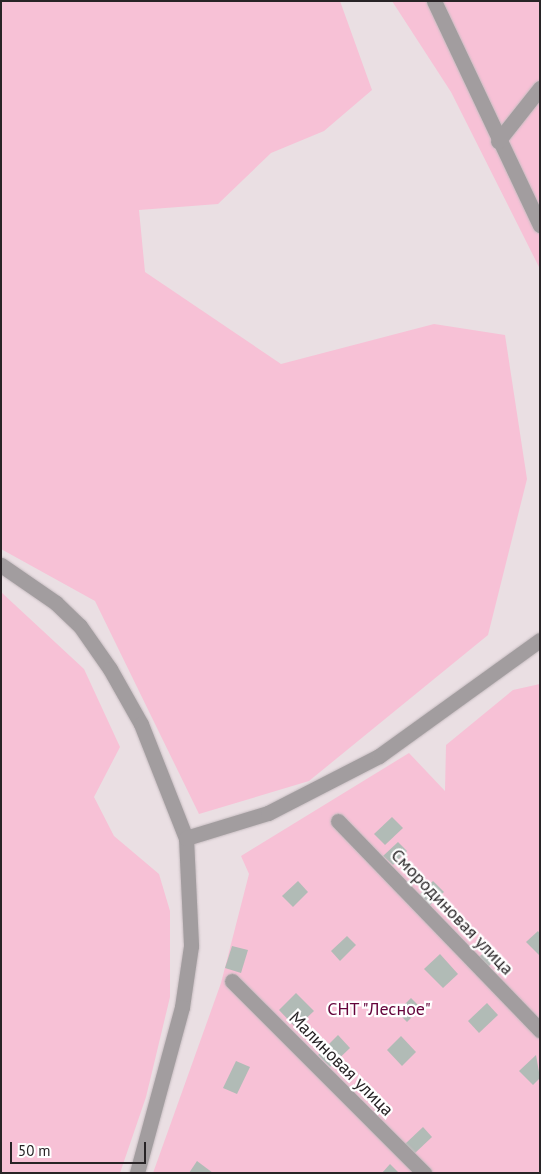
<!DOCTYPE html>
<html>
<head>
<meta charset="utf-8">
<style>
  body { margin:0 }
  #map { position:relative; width:541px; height:1174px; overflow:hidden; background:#eadfe3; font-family:"PT Sans",sans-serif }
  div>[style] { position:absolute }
  .green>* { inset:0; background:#f7c1d6 }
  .building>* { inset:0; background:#b1bbb6 }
  .roads { filter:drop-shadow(0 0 1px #c7bdc1) drop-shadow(0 0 1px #c7bdc1) }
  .street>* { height:15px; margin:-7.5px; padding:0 7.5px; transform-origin:7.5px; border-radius:7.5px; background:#a29d9f }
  span { translate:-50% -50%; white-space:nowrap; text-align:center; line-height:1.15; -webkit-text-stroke:4.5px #fff; paint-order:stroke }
  .street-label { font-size:18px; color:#282426 }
  .park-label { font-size:18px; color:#64043b }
  .frame { position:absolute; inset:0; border:2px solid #282426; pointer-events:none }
  .scale { position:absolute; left:10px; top:1142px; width:136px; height:22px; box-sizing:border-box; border:2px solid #282426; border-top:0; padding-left:6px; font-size:15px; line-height:18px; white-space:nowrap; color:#282426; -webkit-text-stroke:4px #fff; paint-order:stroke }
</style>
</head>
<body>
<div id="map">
  <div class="green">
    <div style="clip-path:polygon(1px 1px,340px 1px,372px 90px,324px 131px,271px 153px,218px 204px,139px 210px,145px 272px,281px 364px,434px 324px,505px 335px,527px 479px,488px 635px,309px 781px,199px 814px,95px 601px,1px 549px)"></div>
    <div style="clip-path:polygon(392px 1px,540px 1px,540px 269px,451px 92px)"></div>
    <div style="clip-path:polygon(1px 592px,84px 669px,120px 747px,94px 797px,114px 836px,159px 874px,170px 911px,170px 997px,146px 1097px,120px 1173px,1px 1173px)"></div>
    <div style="clip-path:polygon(540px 684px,540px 1173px,153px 1173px,221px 983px,249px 874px,241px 856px,409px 753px,445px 791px,446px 745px,513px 690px)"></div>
  </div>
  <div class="building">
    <div style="clip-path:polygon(392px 817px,403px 828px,385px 845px,374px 834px)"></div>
    <div style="clip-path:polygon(398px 842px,407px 851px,393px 865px,383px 856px)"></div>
    <div style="clip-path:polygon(298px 881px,308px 892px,293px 907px,282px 896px)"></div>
    <div style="clip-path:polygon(433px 881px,444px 892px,428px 907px,418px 896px)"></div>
    <div style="clip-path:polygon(538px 931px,540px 934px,540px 956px,526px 942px)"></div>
    <div style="clip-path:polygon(347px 936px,356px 945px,340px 961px,331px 951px)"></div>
    <div style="clip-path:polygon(232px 946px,248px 950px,241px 973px,225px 968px)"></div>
    <div style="clip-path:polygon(491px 946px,500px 955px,488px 967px,479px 957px)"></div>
    <div style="clip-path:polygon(440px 954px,458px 974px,443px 988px,424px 969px)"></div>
    <div style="clip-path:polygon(296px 993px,314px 1011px,296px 1028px,279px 1010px)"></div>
    <div style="clip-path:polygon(411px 998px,421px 1008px,407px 1022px,397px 1012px)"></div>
    <div style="clip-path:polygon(487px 1003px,498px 1015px,479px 1033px,468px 1021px)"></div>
    <div style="clip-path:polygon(338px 1035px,350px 1048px,330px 1067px,318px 1055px)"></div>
    <div style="clip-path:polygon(401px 1036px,416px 1052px,402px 1066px,387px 1050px)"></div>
    <div style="clip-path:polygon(536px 1055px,540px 1078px,533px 1085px,519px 1071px)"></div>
    <div style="clip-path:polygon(236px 1061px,250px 1067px,237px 1094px,223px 1088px)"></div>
    <div style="clip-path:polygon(423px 1127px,432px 1137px,414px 1154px,405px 1144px)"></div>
    <div style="clip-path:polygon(197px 1161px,213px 1173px,189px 1173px)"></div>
    <div style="clip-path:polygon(390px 1164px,399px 1173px,382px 1173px)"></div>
  </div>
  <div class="roads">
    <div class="street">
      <div style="left:434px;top:1px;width:248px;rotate:64.7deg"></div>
      <div style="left:498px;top:141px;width:68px;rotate:-51.6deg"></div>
      <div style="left:1px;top:565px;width:67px;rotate:34.6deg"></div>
      <div style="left:56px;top:603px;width:33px;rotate:44deg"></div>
      <div style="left:80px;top:626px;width:52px;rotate:55.1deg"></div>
      <div style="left:110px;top:669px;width:63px;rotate:60.6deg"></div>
      <div style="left:141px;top:724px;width:123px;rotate:68.5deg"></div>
      <div style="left:186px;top:838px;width:108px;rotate:87.3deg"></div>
      <div style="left:191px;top:946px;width:62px;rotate:98.4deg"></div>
      <div style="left:182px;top:1007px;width:172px;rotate:105.2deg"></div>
      <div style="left:338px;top:821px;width:291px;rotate:46deg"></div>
      <div style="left:186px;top:838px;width:86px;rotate:-17deg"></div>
      <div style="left:268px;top:813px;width:125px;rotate:-27.2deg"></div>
      <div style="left:379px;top:756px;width:198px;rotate:-35.8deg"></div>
      <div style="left:232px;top:981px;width:272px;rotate:45deg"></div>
    </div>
  </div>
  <div class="street-label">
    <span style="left:452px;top:912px;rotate:46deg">Смородиновая улица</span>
    <span style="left:341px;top:1064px;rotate:45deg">Малиновая улица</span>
  </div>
  <div class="park-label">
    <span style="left:379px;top:1009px">СНТ "Лесное"</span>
  </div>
  <div class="frame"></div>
  <div class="scale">50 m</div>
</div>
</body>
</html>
